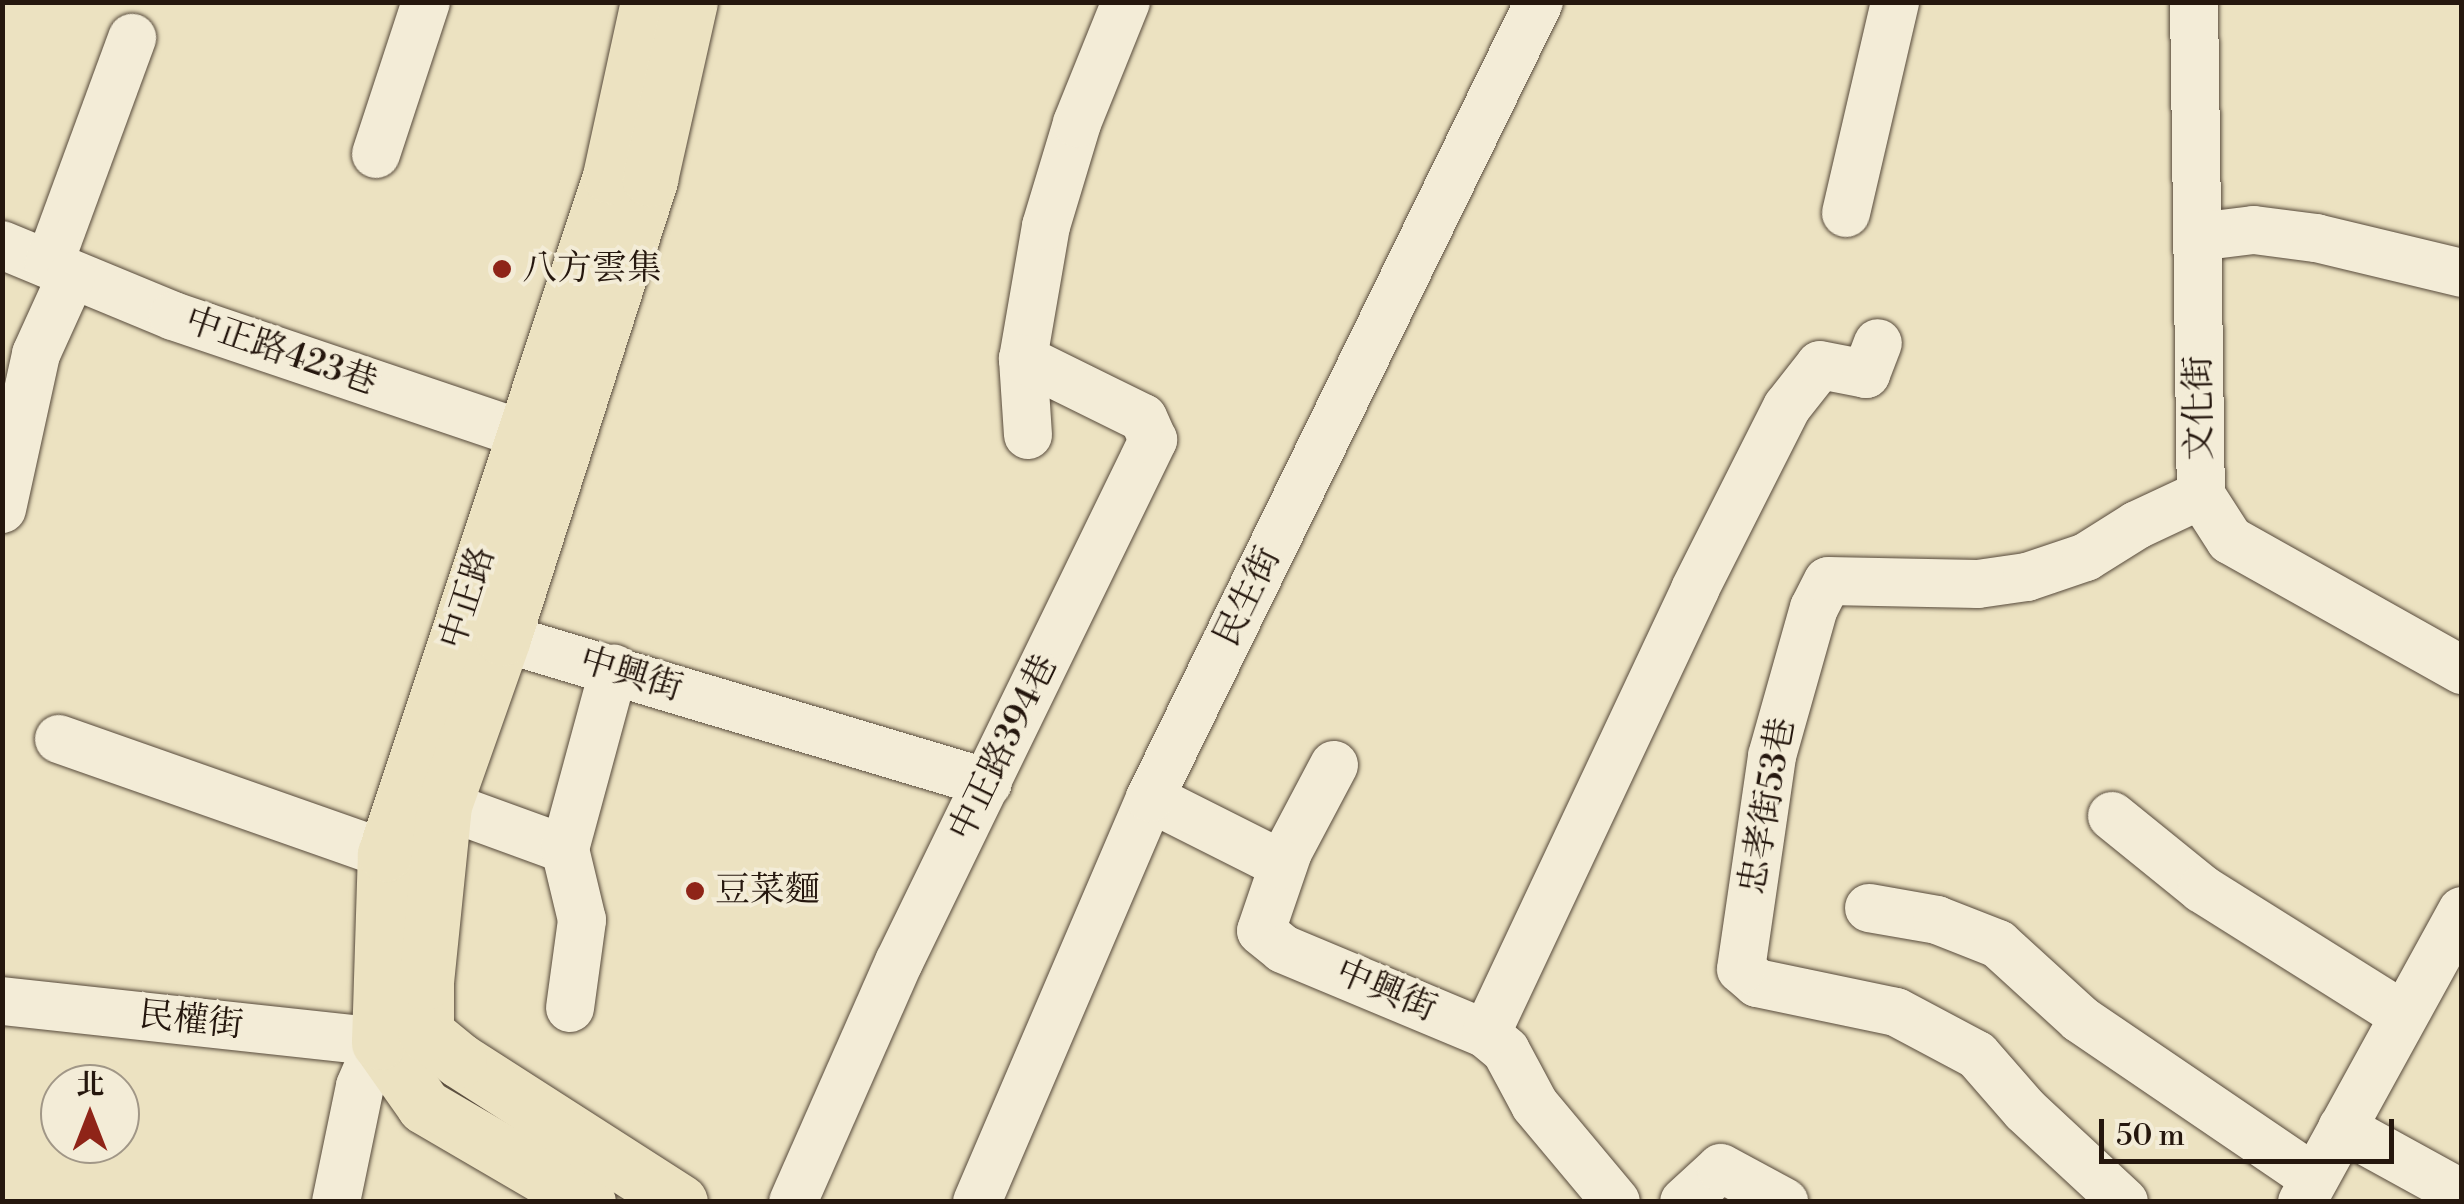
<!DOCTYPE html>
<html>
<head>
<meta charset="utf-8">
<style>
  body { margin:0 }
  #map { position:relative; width:2464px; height:1204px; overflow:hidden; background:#ece2c1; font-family:"Libre Bodoni","Noto Serif TC",serif }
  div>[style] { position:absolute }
  .roads { filter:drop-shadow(0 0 2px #574a3b) drop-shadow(0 0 2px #574a3b) }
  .minor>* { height:48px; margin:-24px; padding:0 24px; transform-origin:24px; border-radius:24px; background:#f3ecd7 }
  .major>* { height:55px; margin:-27.5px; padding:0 27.5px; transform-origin:27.5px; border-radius:27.5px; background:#ece2c1 }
  .dots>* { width:28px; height:28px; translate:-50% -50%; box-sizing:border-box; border:5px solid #f3ecd7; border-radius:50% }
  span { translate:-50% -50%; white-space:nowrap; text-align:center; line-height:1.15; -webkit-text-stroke:8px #f3ecd7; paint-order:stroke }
  .poi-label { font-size:35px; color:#25170e }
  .left { translate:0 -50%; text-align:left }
  .street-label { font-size:35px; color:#25170e }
  .frame { position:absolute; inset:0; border:5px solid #25170e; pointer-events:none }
  .north { position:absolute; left:40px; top:1064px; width:100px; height:100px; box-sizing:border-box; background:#f3ecd7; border:2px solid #a19787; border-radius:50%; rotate:0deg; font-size:28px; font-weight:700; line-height:40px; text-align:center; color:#25170e }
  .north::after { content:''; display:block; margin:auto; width:35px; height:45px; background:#8f2418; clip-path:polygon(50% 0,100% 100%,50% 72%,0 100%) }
  .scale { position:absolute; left:2099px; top:1119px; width:295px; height:45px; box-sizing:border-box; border:5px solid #25170e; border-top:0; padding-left:12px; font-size:30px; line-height:35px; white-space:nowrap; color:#25170e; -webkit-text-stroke:8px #f3ecd7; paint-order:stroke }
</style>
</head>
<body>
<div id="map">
  <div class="roads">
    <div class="minor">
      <div style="left:2194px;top:2px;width:493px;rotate:89.2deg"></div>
      <div style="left:2201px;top:495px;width:54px;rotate:57.2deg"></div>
      <div style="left:2230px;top:540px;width:266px;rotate:29.3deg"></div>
      <div style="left:376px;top:154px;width:160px;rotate:-71.8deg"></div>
      <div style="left:1846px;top:213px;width:217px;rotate:-76.9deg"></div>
      <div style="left:2197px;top:237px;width:57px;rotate:-7deg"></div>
      <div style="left:2254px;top:230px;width:63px;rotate:7.4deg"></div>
      <div style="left:2316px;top:238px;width:150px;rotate:13.5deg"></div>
      <div style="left:2px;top:245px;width:185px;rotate:22.5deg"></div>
      <div style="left:173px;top:316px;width:409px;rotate:18.7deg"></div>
      <div style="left:49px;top:264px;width:241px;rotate:-69.8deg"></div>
      <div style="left:1028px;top:435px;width:76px;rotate:-93.8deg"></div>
      <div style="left:1023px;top:359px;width:135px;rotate:-80.2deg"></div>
      <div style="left:1046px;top:226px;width:108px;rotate:-73.2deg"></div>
      <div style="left:1077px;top:123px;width:131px;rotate:-68deg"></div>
      <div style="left:2px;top:509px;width:159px;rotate:-77.6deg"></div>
      <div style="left:36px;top:354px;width:85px;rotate:-65.6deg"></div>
      <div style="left:503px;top:638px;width:506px;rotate:16.65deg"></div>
      <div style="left:59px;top:739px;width:346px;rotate:19.4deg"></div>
      <div style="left:1334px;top:765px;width:98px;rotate:117.9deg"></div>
      <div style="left:1288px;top:852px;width:83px;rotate:108.9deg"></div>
      <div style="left:1261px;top:931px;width:28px;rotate:39deg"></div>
      <div style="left:1283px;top:949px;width:220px;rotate:22.7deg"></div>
      <div style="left:1486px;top:1034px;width:26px;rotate:40deg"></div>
      <div style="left:1506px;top:1051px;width:61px;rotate:61.8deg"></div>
      <div style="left:1535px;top:1105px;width:126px;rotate:50.1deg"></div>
      <div style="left:1150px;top:798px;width:149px;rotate:26.7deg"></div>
      <div style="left:444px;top:805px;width:129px;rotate:20deg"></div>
      <div style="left:2112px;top:816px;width:116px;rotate:39deg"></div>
      <div style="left:2202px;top:889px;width:235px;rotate:32.1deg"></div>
      <div style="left:1869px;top:908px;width:69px;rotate:10deg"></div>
      <div style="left:1937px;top:920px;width:66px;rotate:21.5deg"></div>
      <div style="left:1998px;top:944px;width:111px;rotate:42.4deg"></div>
      <div style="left:2080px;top:1019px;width:283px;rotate:34.2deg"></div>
      <div style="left:2px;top:1001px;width:379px;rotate:6.2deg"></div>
      <div style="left:379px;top:1042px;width:38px;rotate:-12deg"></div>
      <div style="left:570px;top:1008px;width:89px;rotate:-82.2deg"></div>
      <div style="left:582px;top:920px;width:73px;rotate:-103.5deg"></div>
      <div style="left:565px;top:849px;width:187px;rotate:-74.8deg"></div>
      <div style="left:1486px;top:1034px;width:492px;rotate:-64.8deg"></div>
      <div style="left:1695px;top:589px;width:204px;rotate:-63.2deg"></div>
      <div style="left:1787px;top:407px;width:53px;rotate:-51.8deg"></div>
      <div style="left:1820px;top:365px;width:47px;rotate:11.1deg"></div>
      <div style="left:1866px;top:374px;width:33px;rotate:-69deg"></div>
      <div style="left:2342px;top:1128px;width:137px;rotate:28.8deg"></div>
      <div style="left:336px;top:1202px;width:118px;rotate:-78.3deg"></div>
      <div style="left:360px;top:1086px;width:48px;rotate:-66.6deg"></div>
      <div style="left:793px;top:1202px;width:262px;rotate:-66.2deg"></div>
      <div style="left:899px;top:962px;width:581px;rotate:-64.05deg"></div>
      <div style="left:1153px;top:440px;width:24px;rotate:-114deg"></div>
      <div style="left:1143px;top:418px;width:134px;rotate:-153.8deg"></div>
      <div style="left:977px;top:1202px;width:439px;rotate:-66.8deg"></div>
      <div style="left:1150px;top:798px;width:886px;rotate:-63.96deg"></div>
      <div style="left:1684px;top:1202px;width:50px;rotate:-42.6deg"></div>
      <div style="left:1721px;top:1168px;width:72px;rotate:28.4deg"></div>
      <div style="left:2124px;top:1202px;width:135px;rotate:-137.1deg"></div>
      <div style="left:2025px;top:1110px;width:73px;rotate:-131.1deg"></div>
      <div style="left:1977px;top:1055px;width:92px;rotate:-152deg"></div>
      <div style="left:1896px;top:1012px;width:142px;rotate:-168.2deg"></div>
      <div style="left:1757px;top:983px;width:21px;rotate:-139deg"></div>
      <div style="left:1741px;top:969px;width:215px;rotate:-81.7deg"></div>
      <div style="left:1772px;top:756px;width:154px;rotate:-74.2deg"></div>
      <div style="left:1814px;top:608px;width:30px;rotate:-63deg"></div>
      <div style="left:1828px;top:581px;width:150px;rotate:1.1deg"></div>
      <div style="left:1978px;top:584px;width:49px;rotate:-8.1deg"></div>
      <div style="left:2027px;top:577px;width:62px;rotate:-18.7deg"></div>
      <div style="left:2086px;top:557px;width:60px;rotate:-32.1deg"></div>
      <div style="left:2137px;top:525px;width:71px;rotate:-25.1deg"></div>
      <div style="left:2302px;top:1202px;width:332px;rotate:-61.2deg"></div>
    </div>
    <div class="major">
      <div style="left:588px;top:1202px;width:190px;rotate:-149.7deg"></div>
      <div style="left:424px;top:1106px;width:78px;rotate:-125.1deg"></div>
      <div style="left:379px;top:1042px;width:188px;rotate:-88.2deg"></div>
      <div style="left:385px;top:854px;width:714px;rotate:-71.64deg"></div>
      <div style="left:610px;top:176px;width:178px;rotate:-77.7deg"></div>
      <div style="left:680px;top:1202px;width:263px;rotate:-147.3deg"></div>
      <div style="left:459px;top:1060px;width:43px;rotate:-140.7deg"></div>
      <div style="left:426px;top:1033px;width:51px;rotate:-90deg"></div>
      <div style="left:426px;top:982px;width:178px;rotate:-84.2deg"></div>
      <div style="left:444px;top:805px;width:177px;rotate:-70.5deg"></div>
      <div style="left:503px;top:638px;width:482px;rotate:-72.2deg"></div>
      <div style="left:650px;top:179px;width:181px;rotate:-77.3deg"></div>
    </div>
  </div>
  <div class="dots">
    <div style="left:502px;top:269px;background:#8f2418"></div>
    <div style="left:695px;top:891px;background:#8f2418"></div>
  </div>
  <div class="poi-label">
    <span class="left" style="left:522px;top:269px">八方雲集</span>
    <span class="left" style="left:715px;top:891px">豆菜麵</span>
  </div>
  <div class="street-label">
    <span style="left:281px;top:352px;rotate:19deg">中正路423巷</span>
    <span style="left:2200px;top:408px;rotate:-91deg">文化街</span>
    <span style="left:1248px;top:597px;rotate:-64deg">民生街</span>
    <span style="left:468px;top:598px;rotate:-72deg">中正路</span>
    <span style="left:631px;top:675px;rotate:17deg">中興街</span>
    <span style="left:1004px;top:748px;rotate:-64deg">中正路394巷</span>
    <span style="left:1768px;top:806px;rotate:-80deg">忠孝街53巷</span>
    <span style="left:1386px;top:991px;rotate:23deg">中興街</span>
    <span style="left:191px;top:1021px;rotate:6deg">民權街</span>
  </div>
  <div class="frame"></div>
  <div class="north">北</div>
  <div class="scale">50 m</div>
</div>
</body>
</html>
